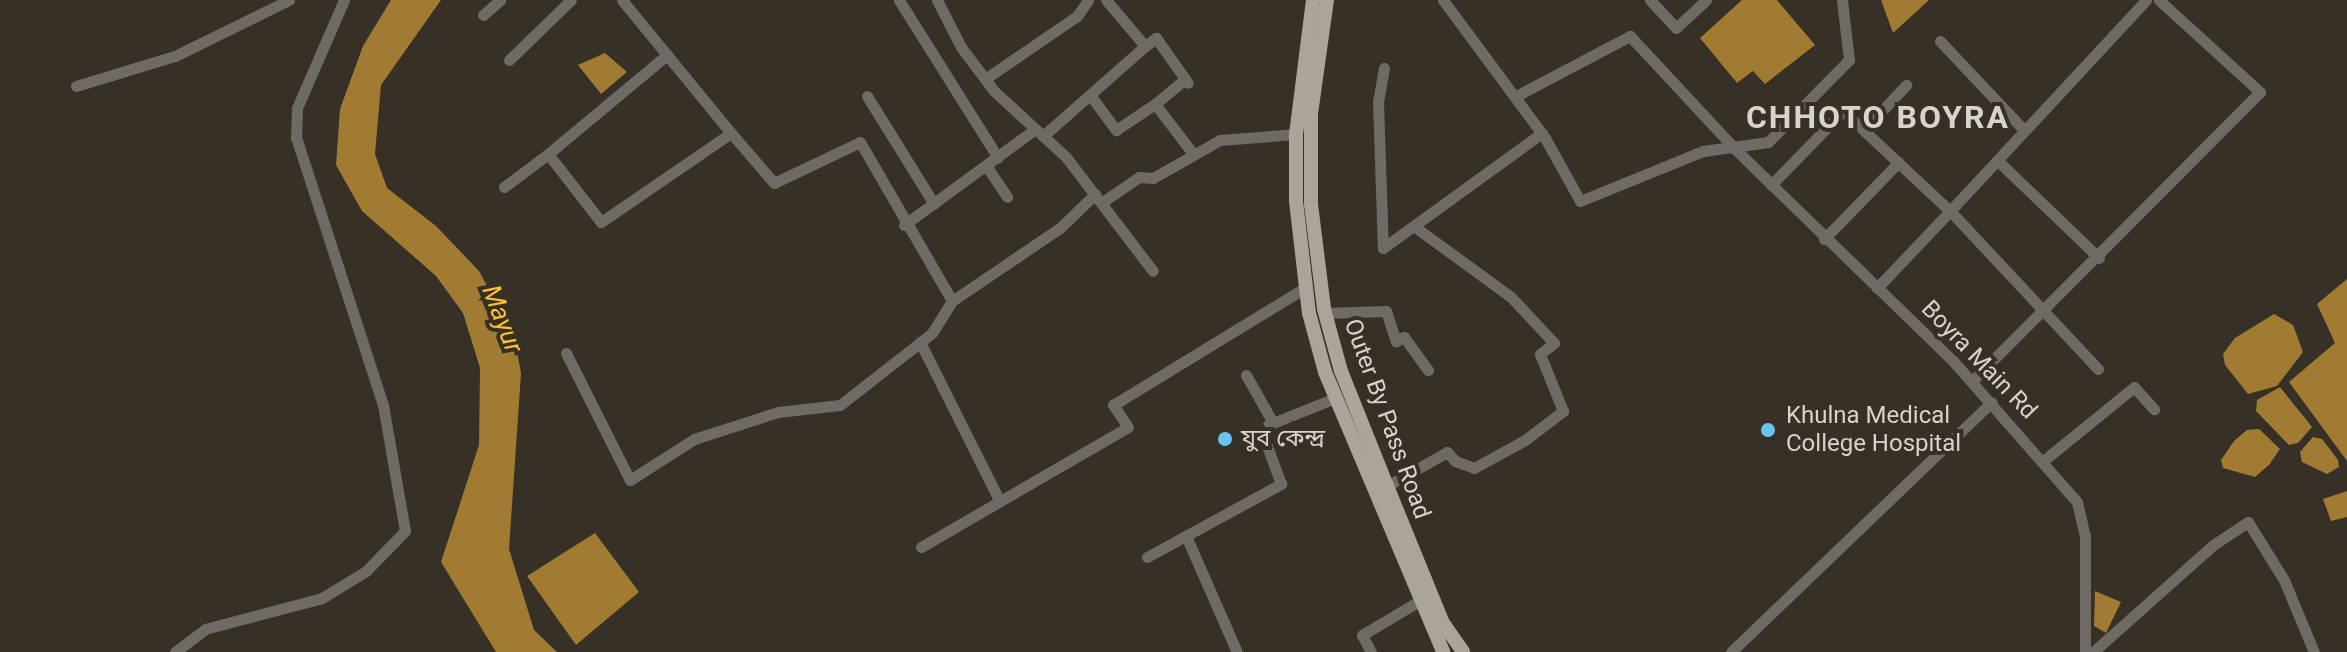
<!DOCTYPE html>
<html>
<head>
<meta charset="utf-8">
<style>
  body { margin:0 }
  #map { position:relative; width:2347px; height:652px; overflow:hidden; background:#363027; font-family:Roboto,"Noto Sans Bengali",sans-serif }
  div>[style] { position:absolute }
  .water>* { inset:0; background:#a17b32 }
  .minor>* { height:11px; margin:-5.5px; padding:0 5.5px; transform-origin:5.5px; border-radius:5.5px; background:#6e6b66 }
  .major>* { height:14px; margin:-7px; padding:0 7px; transform-origin:7px; border-radius:7px; background:#aaa49a }
  .dots>* { width:22px; height:22px; translate:-50% -50%; box-sizing:border-box; border:4px solid #363027; border-radius:50% }
  span { translate:-50% -50%; white-space:nowrap; text-align:center; line-height:1.15; -webkit-text-stroke:8px #363027; paint-order:stroke }
  .street-label { font-size:24px; color:#d7d3cd }
  .poi-label { font-size:24px; color:#d7d3cd }
  .left { translate:0 -50%; text-align:left }
  .water-label { font-size:26px; color:#febe38; font-style:italic }
  .district-label { font-size:32px; color:#d7d3cd; font-weight:700; letter-spacing:2px }
</style>
</head>
<body>
<div id="map">
  <div class="water">
    <div style="clip-path:polygon(391px 0,441px 0,381px 85px,375px 154px,387px 188px,436px 226px,479px 271px,514px 335px,521px 373px,509px 549px,534px 630px,557px 652px,496px 652px,441px 562px,479px 445px,480px 368px,463px 313px,436px 276px,362px 211px,336px 165px,340px 109px,363px 46px)"></div>
    <div style="clip-path:polygon(1742px 0,1777px 0,1815px 45px,1765px 84px,1753px 71px,1737px 83px,1700px 38px)"></div>
    <div style="clip-path:polygon(1881px 0,1929px 0,1893px 33px)"></div>
    <div style="clip-path:polygon(605px 53px,627px 72px,601px 94px,578px 65px)"></div>
    <div style="clip-path:polygon(2347px 279px,2347px 461px,2289px 382px,2335px 343px,2317px 304px)"></div>
    <div style="clip-path:polygon(2274px 314px,2293px 325px,2303px 352px,2277px 386px,2248px 394px,2225px 365px,2223px 354px,2235px 338px)"></div>
    <div style="clip-path:polygon(2280px 387px,2312px 427px,2298px 443px,2289px 445px,2256px 411px,2257px 400px)"></div>
    <div style="clip-path:polygon(2259px 429px,2280px 449px,2269px 465px,2255px 477px,2223px 468px,2221px 460px,2234px 441px,2247px 430px)"></div>
    <div style="clip-path:polygon(2313px 437px,2322px 439px,2338px 460px,2339px 467px,2327px 474px,2302px 462px,2300px 452px)"></div>
    <div style="clip-path:polygon(2347px 491px,2347px 517px,2331px 521px,2323px 499px)"></div>
    <div style="clip-path:polygon(595px 533px,639px 592px,576px 645px,527px 576px)"></div>
    <div style="clip-path:polygon(2095px 591px,2121px 602px,2106px 633px,2094px 626px)"></div>
  </div>
  <div class="minor">
    <div style="left:622px;top:0;width:172px;rotate:50.7deg"></div>
    <div style="left:731px;top:133px;width:158px;rotate:145.6deg"></div>
    <div style="left:601px;top:222px;width:86px;rotate:-127.9deg"></div>
    <div style="left:548px;top:154px;width:155px;rotate:-39.8deg"></div>
    <div style="left:899px;top:0;width:186px;rotate:57.9deg"></div>
    <div style="left:937px;top:0;width:53px;rotate:62.9deg"></div>
    <div style="left:961px;top:47px;width:55px;rotate:53.1deg"></div>
    <div style="left:994px;top:91px;width:98px;rotate:42.5deg"></div>
    <div style="left:1066px;top:157px;width:143px;rotate:52.7deg"></div>
    <div style="left:1443px;top:0;width:172px;rotate:53.5deg"></div>
    <div style="left:1545px;top:138px;width:72px;rotate:60.9deg"></div>
    <div style="left:1580px;top:201px;width:133px;rotate:-22.1deg"></div>
    <div style="left:1703px;top:151px;width:66px;rotate:-7.9deg"></div>
    <div style="left:1768px;top:142px;width:115px;rotate:-45.4deg"></div>
    <div style="left:1849px;top:60px;width:60px;rotate:-96.7deg"></div>
    <div style="left:1650px;top:0;width:38px;rotate:47deg"></div>
    <div style="left:1676px;top:28px;width:41px;rotate:-43deg"></div>
    <div style="left:483px;top:15px;width:23px;rotate:-41deg"></div>
    <div style="left:1940px;top:41px;width:122px;rotate:46.7deg"></div>
    <div style="left:1145px;top:46px;width:14px;rotate:-36deg"></div>
    <div style="left:1156px;top:38px;width:55px;rotate:54.6deg"></div>
    <div style="left:509px;top:60px;width:86px;rotate:-44.1deg"></div>
    <div style="left:1384px;top:68px;width:34px;rotate:100deg"></div>
    <div style="left:1378px;top:101px;width:147px;rotate:88.1deg"></div>
    <div style="left:1383px;top:248px;width:196px;rotate:-35.9deg"></div>
    <div style="left:985px;top:79px;width:112px;rotate:-34.4deg"></div>
    <div style="left:1077px;top:16px;width:19px;rotate:-55deg"></div>
    <div style="left:1185px;top:79px;width:39px;rotate:140deg"></div>
    <div style="left:1155px;top:104px;width:64px;rotate:52.6deg"></div>
    <div style="left:76px;top:86px;width:103px;rotate:-16.9deg"></div>
    <div style="left:175px;top:56px;width:127px;rotate:-26.2deg"></div>
    <div style="left:1090px;top:95px;width:44px;rotate:53.4deg"></div>
    <div style="left:1116px;top:130px;width:47px;rotate:-33.7deg"></div>
    <div style="left:867px;top:96px;width:127px;rotate:58.2deg"></div>
    <div style="left:1516px;top:96px;width:129px;rotate:-27.8deg"></div>
    <div style="left:1630px;top:36px;width:154px;rotate:47.1deg"></div>
    <div style="left:1735px;top:149px;width:305px;rotate:44.2deg"></div>
    <div style="left:1954px;top:362px;width:186px;rotate:48.7deg"></div>
    <div style="left:2077px;top:502px;width:35px;rotate:77deg"></div>
    <div style="left:2085px;top:536px;width:116px;rotate:90deg"></div>
    <div style="left:1864px;top:130px;width:62px;rotate:-47deg"></div>
    <div style="left:731px;top:133px;width:66px;rotate:49.3deg"></div>
    <div style="left:774px;top:183px;width:95px;rotate:-25.5deg"></div>
    <div style="left:860px;top:142px;width:184px;rotate:59.9deg"></div>
    <div style="left:952px;top:301px;width:130px;rotate:-34.1deg"></div>
    <div style="left:1060px;top:228px;width:49px;rotate:-44.2deg"></div>
    <div style="left:1043px;top:136px;width:136px;rotate:-41.4deg"></div>
    <div style="left:1145px;top:46px;width:60px;rotate:-130.3deg"></div>
    <div style="left:1998px;top:161px;width:140px;rotate:43.8deg"></div>
    <div style="left:987px;top:167px;width:36px;rotate:56deg"></div>
    <div style="left:1771px;top:185px;width:103px;rotate:-45.8deg"></div>
    <div style="left:1843px;top:111px;width:146px;rotate:43.1deg"></div>
    <div style="left:1950px;top:211px;width:106px;rotate:133.5deg"></div>
    <div style="left:504px;top:187px;width:55px;rotate:-36.9deg"></div>
    <div style="left:1101px;top:203px;width:46px;rotate:-34.4deg"></div>
    <div style="left:1139px;top:177px;width:14px;rotate:4deg"></div>
    <div style="left:1153px;top:178px;width:77px;rotate:-29.6deg"></div>
    <div style="left:1220px;top:140px;width:76px;rotate:-4.5deg"></div>
    <div style="left:904px;top:225px;width:162px;rotate:-36.2deg"></div>
    <div style="left:1824px;top:239px;width:107px;rotate:-45.8deg"></div>
    <div style="left:1325px;top:313px;width:61px;rotate:-1.9deg"></div>
    <div style="left:1386px;top:311px;width:32px;rotate:72deg"></div>
    <div style="left:1396px;top:341px;width:9px;rotate:-27deg"></div>
    <div style="left:1404px;top:337px;width:41px;rotate:54deg"></div>
    <div style="left:920px;top:342px;width:177px;rotate:63.4deg"></div>
    <div style="left:566px;top:353px;width:142px;rotate:63.3deg"></div>
    <div style="left:630px;top:480px;width:76px;rotate:-32.6deg"></div>
    <div style="left:694px;top:439px;width:88px;rotate:-17.8deg"></div>
    <div style="left:778px;top:412px;width:62px;rotate:-6.4deg"></div>
    <div style="left:840px;top:405px;width:117px;rotate:-38deg"></div>
    <div style="left:932px;top:333px;width:38px;rotate:-58deg"></div>
    <div style="left:2098px;top:369px;width:216px;rotate:-133.1deg"></div>
    <div style="left:1950px;top:211px;width:288px;rotate:-47.1deg"></div>
    <div style="left:1246px;top:375px;width:55px;rotate:60.6deg"></div>
    <div style="left:1972px;top:381px;width:408px;rotate:-45.1deg"></div>
    <div style="left:2260px;top:92px;width:137px;rotate:-137.7deg"></div>
    <div style="left:2043px;top:461px;width:117px;rotate:-39.1deg"></div>
    <div style="left:2134px;top:387px;width:30px;rotate:48deg"></div>
    <div style="left:1387px;top:486px;width:69px;rotate:-29.5deg"></div>
    <div style="left:1447px;top:452px;width:12px;rotate:48deg"></div>
    <div style="left:1455px;top:461px;width:20px;rotate:20deg"></div>
    <div style="left:1474px;top:468px;width:58px;rotate:-28.8deg"></div>
    <div style="left:1525px;top:440px;width:48px;rotate:-37.3deg"></div>
    <div style="left:1563px;top:411px;width:61px;rotate:-112deg"></div>
    <div style="left:1540px;top:354px;width:18px;rotate:-38deg"></div>
    <div style="left:1554px;top:343px;width:63px;rotate:-133.1deg"></div>
    <div style="left:1511px;top:297px;width:119px;rotate:-143.9deg"></div>
    <div style="left:1186px;top:536px;width:127px;rotate:66.3deg"></div>
    <div style="left:921px;top:547px;width:239px;rotate:-30.1deg"></div>
    <div style="left:1128px;top:427px;width:27px;rotate:-124deg"></div>
    <div style="left:1113px;top:405px;width:225px;rotate:-31.4deg"></div>
    <div style="left:1147px;top:557px;width:153px;rotate:-28.6deg"></div>
    <div style="left:1281px;top:484px;width:52px;rotate:-110.2deg"></div>
    <div style="left:1263px;top:435px;width:11px;rotate:-63deg"></div>
    <div style="left:1268px;top:425px;width:72px;rotate:-21.9deg"></div>
    <div style="left:175px;top:652px;width:38px;rotate:-37deg"></div>
    <div style="left:205px;top:629px;width:121px;rotate:-14.8deg"></div>
    <div style="left:322px;top:598px;width:52px;rotate:-31.5deg"></div>
    <div style="left:366px;top:571px;width:56px;rotate:-45.7deg"></div>
    <div style="left:405px;top:531px;width:128px;rotate:-99.9deg"></div>
    <div style="left:383px;top:405px;width:281px;rotate:-108deg"></div>
    <div style="left:296px;top:138px;width:30px;rotate:-88deg"></div>
    <div style="left:297px;top:108px;width:118px;rotate:-66.5deg"></div>
    <div style="left:1371px;top:652px;width:19px;rotate:-118deg"></div>
    <div style="left:1362px;top:635px;width:66px;rotate:-30.8deg"></div>
    <div style="left:1731px;top:652px;width:361px;rotate:-43.8deg"></div>
    <div style="left:2093px;top:652px;width:161px;rotate:-41.7deg"></div>
    <div style="left:2213px;top:545px;width:42px;rotate:-33.3deg"></div>
    <div style="left:2248px;top:522px;width:68px;rotate:58.2deg"></div>
    <div style="left:2284px;top:580px;width:78px;rotate:67.4deg"></div>
  </div>
  <div class="major">
    <div style="left:1313px;top:0;width:135px;rotate:97.2deg"></div>
    <div style="left:1296px;top:134px;width:67px;rotate:90deg"></div>
    <div style="left:1296px;top:201px;width:113px;rotate:83.4deg"></div>
    <div style="left:1309px;top:313px;width:61px;rotate:74.8deg"></div>
    <div style="left:1325px;top:372px;width:304px;rotate:67.1deg"></div>
    <div style="left:1327px;top:0;width:115px;rotate:98deg"></div>
    <div style="left:1311px;top:114px;width:90px;rotate:90deg"></div>
    <div style="left:1311px;top:204px;width:106px;rotate:82.9deg"></div>
    <div style="left:1324px;top:309px;width:64px;rotate:74.7deg"></div>
    <div style="left:1341px;top:371px;width:124px;rotate:68.2deg"></div>
    <div style="left:1387px;top:486px;width:148px;rotate:67.8deg"></div>
    <div style="left:1443px;top:623px;width:35px;rotate:55deg"></div>
  </div>
  <div class="dots">
    <div style="left:1768px;top:430px;background:#68c4f0"></div>
    <div style="left:1225px;top:439px;background:#68c4f0"></div>
  </div>
  <div class="street-label">
    <span style="left:1979px;top:360px;rotate:46deg">Boyra Main Rd</span>
    <span style="left:1387px;top:419px;rotate:70deg">Outer By Pass Road</span>
  </div>
  <div class="poi-label">
    <span class="left" style="left:1786px;top:430px">Khulna Medical<br>College Hospital</span>
    <span class="left" style="left:1241px;top:439px">যুব কেন্দ্র</span>
  </div>
  <div class="water-label">
    <span style="left:502px;top:319px;rotate:69deg">Mayur</span>
  </div>
  <div class="district-label">
    <span style="left:1878px;top:117px">CHHOTO BOYRA</span>
  </div>
</div>
</body>
</html>
